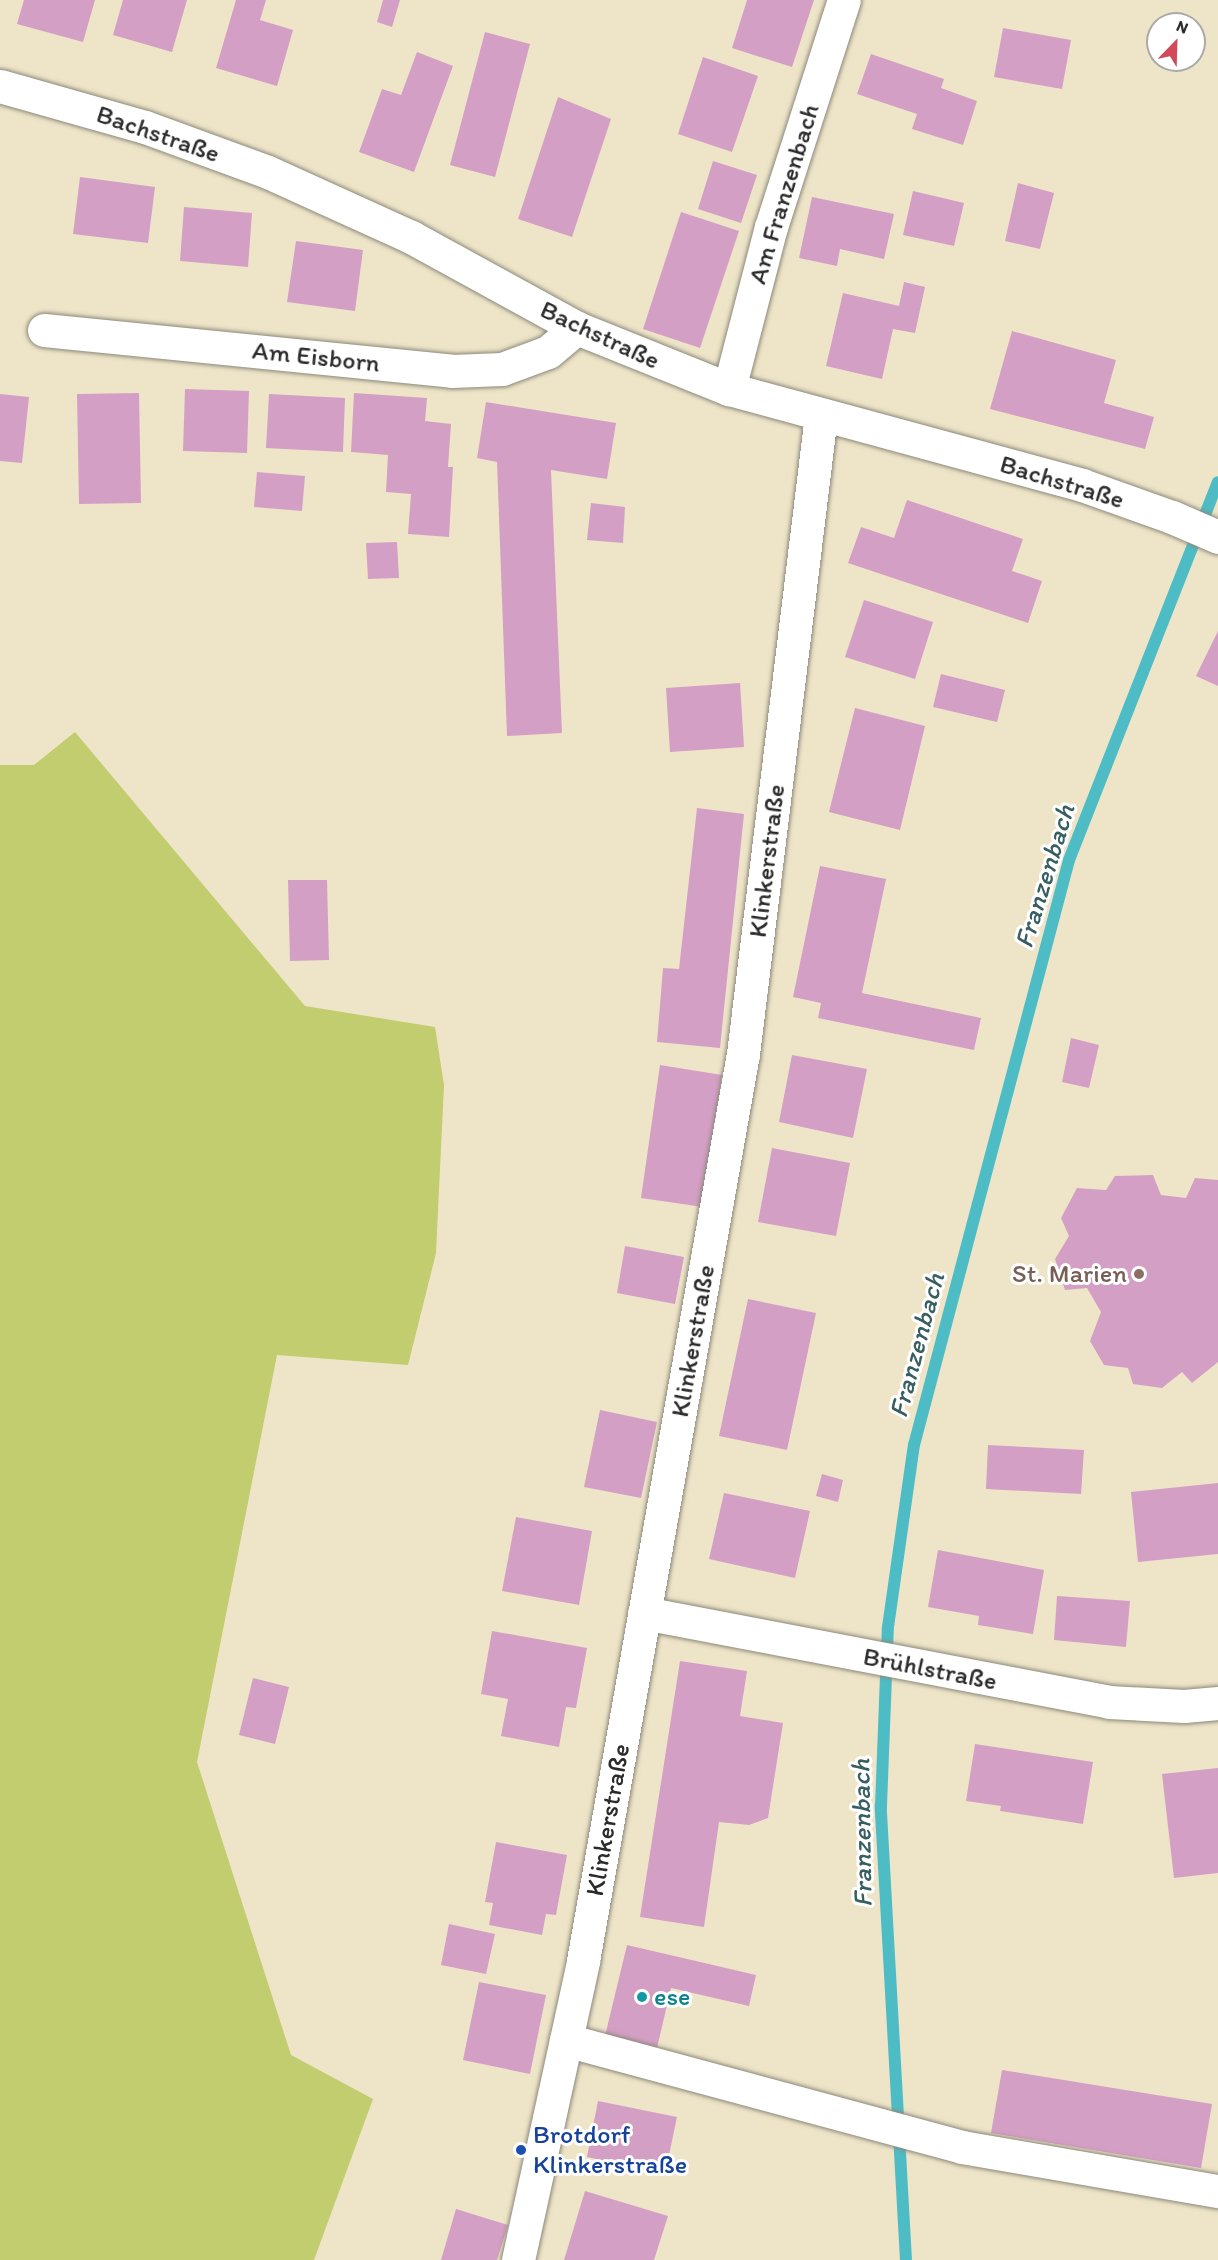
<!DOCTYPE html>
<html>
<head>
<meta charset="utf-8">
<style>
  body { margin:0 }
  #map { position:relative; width:1218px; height:2260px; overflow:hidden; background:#eee5c9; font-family:Itim,sans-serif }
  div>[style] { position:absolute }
  .green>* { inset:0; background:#c1cd6f }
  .stream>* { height:12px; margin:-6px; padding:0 6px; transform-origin:6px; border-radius:6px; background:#4ebcc5 }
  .building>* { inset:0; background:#d49fc5 }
  .roads { filter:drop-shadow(0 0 2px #8c887a) drop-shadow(0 0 2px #8c887a) }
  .minor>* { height:33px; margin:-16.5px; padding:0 16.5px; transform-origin:16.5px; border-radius:16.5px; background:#fff }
  .dots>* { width:16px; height:16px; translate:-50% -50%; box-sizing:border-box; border:3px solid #fff; border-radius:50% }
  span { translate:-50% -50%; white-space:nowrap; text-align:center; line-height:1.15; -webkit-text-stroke:6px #fff; paint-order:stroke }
  .street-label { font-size:26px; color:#2b2b2b }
  .education-label { font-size:26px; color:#785e54 }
  .right { translate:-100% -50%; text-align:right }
  .culture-label { font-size:26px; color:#0d838f }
  .left { translate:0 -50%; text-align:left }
  .transit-label { font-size:26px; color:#164399 }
  .water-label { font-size:27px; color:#375e61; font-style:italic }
  .north { position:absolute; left:1146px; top:12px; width:60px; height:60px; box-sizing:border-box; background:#fff; border:2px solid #aaa; border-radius:50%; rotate:23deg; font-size:16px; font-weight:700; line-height:24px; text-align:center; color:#2b2b2b }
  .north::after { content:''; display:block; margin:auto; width:21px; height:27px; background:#d1495b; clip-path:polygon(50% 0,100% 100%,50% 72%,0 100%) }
</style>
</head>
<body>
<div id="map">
  <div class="green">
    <div style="clip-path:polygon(75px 732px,305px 1006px,435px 1027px,444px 1085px,436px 1253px,408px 1365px,277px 1355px,197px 1762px,291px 2055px,373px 2099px,314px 2260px,0 2260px,0 765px,34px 765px)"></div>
  </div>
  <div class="stream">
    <div style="left:906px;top:2260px;width:455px;rotate:-93.2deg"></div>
    <div style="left:881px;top:1806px;width:179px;rotate:-87.8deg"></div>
    <div style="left:888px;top:1627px;width:184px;rotate:-81.9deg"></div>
    <div style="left:914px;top:1445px;width:605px;rotate:-75.16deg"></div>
    <div style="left:1069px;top:860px;width:406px;rotate:-68.5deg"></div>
  </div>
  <div class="building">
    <div style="clip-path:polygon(24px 0,95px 0,83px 42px,17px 24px)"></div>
    <div style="clip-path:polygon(123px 0,187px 0,172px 52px,113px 35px)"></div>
    <div style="clip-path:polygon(236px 0,266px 0,260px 20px,293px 30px,277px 86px,216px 68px)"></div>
    <div style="clip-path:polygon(383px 0,400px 0,392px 27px,377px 22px)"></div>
    <div style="clip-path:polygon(747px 0,814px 0,792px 67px,732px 48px)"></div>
    <div style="clip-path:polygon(1003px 28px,1071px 40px,1062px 89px,994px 77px)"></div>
    <div style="clip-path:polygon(485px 32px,530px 44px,495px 177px,450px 165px)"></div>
    <div style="clip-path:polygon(417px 52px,453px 66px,414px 172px,359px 152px,382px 89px,401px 95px)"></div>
    <div style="clip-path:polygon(871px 54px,944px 79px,941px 88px,977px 101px,963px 145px,912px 129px,917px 114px,857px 94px)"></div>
    <div style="clip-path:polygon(703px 57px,758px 76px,732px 152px,678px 134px)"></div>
    <div style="clip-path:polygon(558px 97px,611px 119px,572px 237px,518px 219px)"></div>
    <div style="clip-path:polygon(713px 161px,757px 175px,741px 223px,698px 209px)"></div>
    <div style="clip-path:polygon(80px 177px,155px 187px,148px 243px,73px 234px)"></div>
    <div style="clip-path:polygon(1018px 183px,1054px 193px,1040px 249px,1005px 241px)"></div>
    <div style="clip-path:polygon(913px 191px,964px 203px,954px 246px,903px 235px)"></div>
    <div style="clip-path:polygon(812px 197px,894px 214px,884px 259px,840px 249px,837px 266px,799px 258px)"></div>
    <div style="clip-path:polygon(184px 207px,252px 213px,248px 267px,180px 261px)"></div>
    <div style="clip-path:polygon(681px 212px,739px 231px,700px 348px,643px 329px)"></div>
    <div style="clip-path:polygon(296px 241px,363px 250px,355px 311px,287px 302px)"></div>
    <div style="clip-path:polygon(904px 282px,925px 287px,915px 333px,893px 329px,882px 379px,826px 366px,843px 293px,899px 306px)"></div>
    <div style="clip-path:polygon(1012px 331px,1116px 360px,1104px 403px,1154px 417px,1145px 449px,990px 409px)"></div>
    <div style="clip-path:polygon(185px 389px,249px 391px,247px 453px,183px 451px)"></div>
    <div style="clip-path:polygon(139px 393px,141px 503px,79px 504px,77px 394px)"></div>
    <div style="clip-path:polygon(354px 393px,427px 398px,425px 421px,451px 424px,448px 467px,453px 467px,449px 537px,408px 534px,411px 494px,386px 492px,388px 455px,351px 452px)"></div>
    <div style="clip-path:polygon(0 394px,29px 397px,22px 463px,0 461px)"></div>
    <div style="clip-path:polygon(269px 394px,345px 398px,343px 452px,266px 448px)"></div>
    <div style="clip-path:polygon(486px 402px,616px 423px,607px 479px,551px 470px,562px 733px,507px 736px,497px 462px,477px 458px)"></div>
    <div style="clip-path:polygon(257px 472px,305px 476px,302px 511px,254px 507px)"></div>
    <div style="clip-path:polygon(907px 500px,1023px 539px,1012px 571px,1042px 581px,1028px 623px,848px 563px,861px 527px,894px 538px)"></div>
    <div style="clip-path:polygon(591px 503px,625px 507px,623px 543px,587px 540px)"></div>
    <div style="clip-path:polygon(397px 542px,399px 578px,368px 579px,366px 543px)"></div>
    <div style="clip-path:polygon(864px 600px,933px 622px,915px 679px,845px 657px)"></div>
    <div style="clip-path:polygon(1218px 631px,1218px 686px,1196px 676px)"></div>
    <div style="clip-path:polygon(941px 674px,1005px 690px,997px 722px,933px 707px)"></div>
    <div style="clip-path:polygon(740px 683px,744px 747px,670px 752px,666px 688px)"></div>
    <div style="clip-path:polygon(855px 708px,925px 726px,900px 830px,829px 812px)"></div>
    <div style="clip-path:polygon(697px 808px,744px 814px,720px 1048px,657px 1042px,663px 968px,679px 969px)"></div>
    <div style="clip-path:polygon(820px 866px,886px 879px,862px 993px,981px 1018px,974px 1050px,818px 1018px,821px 1003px,793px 997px)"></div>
    <div style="clip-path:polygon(288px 880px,327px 880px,329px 960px,290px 961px)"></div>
    <div style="clip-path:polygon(1071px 1038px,1099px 1045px,1089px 1088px,1062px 1082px)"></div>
    <div style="clip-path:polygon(792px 1055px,867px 1069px,853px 1138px,779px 1122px)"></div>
    <div style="clip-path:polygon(660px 1065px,722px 1075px,703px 1207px,641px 1198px)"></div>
    <div style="clip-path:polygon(772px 1148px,850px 1163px,836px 1236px,758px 1222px)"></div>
    <div style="clip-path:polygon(1153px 1175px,1161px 1195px,1186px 1198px,1195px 1178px,1218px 1180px,1218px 1362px,1192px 1383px,1182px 1372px,1162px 1388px,1133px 1384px,1128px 1368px,1104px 1365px,1090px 1341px,1101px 1312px,1087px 1288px,1065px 1290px,1055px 1259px,1069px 1236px,1061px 1218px,1077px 1188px,1106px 1190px,1115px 1176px)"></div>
    <div style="clip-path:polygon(625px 1246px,684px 1257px,675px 1304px,617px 1293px)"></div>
    <div style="clip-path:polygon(748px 1299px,816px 1313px,787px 1450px,719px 1436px)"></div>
    <div style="clip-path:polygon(600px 1410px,657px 1422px,641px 1498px,584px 1487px)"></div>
    <div style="clip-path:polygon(988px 1445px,1084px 1450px,1081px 1494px,986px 1489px)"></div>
    <div style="clip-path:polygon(822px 1474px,843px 1480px,838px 1502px,816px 1496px)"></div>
    <div style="clip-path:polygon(1218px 1483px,1218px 1554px,1138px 1562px,1131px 1492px)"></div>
    <div style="clip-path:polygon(724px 1493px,810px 1511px,795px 1578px,709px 1559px)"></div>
    <div style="clip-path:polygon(516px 1517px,592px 1531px,579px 1605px,502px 1591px)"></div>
    <div style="clip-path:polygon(938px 1550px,1044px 1570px,1033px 1634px,978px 1625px,979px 1616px,928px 1607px)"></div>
    <div style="clip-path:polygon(1057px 1596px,1130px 1601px,1126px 1647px,1054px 1640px)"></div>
    <div style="clip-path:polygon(492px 1631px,587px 1648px,576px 1708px,566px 1707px,559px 1747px,501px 1736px,508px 1699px,481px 1694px)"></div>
    <div style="clip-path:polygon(680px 1661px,747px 1671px,740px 1716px,783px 1723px,768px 1818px,749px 1825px,719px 1822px,704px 1927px,640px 1917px)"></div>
    <div style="clip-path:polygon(253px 1678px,289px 1687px,275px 1744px,239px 1735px)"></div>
    <div style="clip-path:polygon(975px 1744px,1093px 1762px,1083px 1824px,1000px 1811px,1001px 1806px,966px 1801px)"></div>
    <div style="clip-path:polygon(1218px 1768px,1218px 1873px,1174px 1878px,1162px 1774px)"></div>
    <div style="clip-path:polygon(496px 1842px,567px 1855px,556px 1915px,546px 1914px,542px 1935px,489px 1925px,493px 1903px,485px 1902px)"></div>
    <div style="clip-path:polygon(449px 1924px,495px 1934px,486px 1974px,441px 1965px)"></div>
    <div style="clip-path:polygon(627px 1945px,756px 1975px,749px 2006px,671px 1988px,657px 2048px,605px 2036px)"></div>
    <div style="clip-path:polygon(479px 1982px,546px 1995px,530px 2074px,463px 2060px)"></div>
    <div style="clip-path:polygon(1002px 2070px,1212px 2104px,1201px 2168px,991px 2133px)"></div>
    <div style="clip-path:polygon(598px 2101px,677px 2117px,665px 2174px,587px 2157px)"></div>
    <div style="clip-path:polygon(585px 2191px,668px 2216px,654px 2260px,564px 2260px)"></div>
    <div style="clip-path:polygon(456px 2209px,508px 2225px,497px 2260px,441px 2260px)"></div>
  </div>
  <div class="roads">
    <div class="minor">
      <div style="left:0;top:86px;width:151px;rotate:15.8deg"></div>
      <div style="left:145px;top:127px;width:131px;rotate:20.1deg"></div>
      <div style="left:268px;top:172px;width:157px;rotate:24.4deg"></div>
      <div style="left:411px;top:237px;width:189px;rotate:28.7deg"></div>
      <div style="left:577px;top:328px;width:164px;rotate:21.9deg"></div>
      <div style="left:729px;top:389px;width:366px;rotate:15.2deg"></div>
      <div style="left:1082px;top:485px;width:96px;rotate:19.6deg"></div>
      <div style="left:1172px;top:517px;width:50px;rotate:23.5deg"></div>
      <div style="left:44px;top:330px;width:410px;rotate:5.7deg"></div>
      <div style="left:452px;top:371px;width:50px;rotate:-2.3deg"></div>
      <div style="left:502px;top:369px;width:49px;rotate:-20.3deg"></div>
      <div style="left:548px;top:352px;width:38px;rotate:-40deg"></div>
      <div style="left:729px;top:389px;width:167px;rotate:-75.5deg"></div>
      <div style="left:771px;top:227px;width:238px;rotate:-72.2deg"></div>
      <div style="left:644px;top:1613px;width:473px;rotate:10.8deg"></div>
      <div style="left:1109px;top:1702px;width:75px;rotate:3.1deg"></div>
      <div style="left:1184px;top:1706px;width:34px;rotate:-5deg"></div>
      <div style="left:566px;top:2040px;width:410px;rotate:15.1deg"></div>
      <div style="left:962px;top:2147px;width:260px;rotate:9.8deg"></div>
      <div style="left:518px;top:2260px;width:306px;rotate:-77.7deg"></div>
      <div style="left:583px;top:1961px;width:921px;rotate:-80deg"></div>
      <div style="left:743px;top:1054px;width:644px;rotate:-83.04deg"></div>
    </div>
  </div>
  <div class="dots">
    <div style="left:1139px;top:1274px;background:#8d6e63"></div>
    <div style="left:642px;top:1997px;background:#0f9aa8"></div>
    <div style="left:521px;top:2150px;background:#1a4fb4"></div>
  </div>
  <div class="street-label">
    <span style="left:158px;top:134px;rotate:19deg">Bachstraße</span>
    <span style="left:784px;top:194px;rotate:-73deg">Am Franzenbach</span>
    <span style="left:600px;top:335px;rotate:25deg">Bachstraße</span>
    <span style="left:316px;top:357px;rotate:6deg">Am Eisborn</span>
    <span style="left:1062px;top:482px;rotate:17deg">Bachstraße</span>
    <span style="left:767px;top:861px;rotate:-83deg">Klinkerstraße</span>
    <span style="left:693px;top:1341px;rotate:-80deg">Klinkerstraße</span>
    <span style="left:930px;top:1669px;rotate:11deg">Brühlstraße</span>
    <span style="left:608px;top:1820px;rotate:-80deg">Klinkerstraße</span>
  </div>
  <div class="education-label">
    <span class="right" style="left:1127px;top:1274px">St. Marien</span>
  </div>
  <div class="culture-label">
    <span class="left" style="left:654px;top:1997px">ese</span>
  </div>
  <div class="transit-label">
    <span class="left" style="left:533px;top:2150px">Brotdorf<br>Klinkerstraße</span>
  </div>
  <div class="water-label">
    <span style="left:1044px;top:876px;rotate:-73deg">Franzenbach</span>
    <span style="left:916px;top:1345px;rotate:-75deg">Franzenbach</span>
    <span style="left:861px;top:1833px;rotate:-91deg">Franzenbach</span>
  </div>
  <div class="north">N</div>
</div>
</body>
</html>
